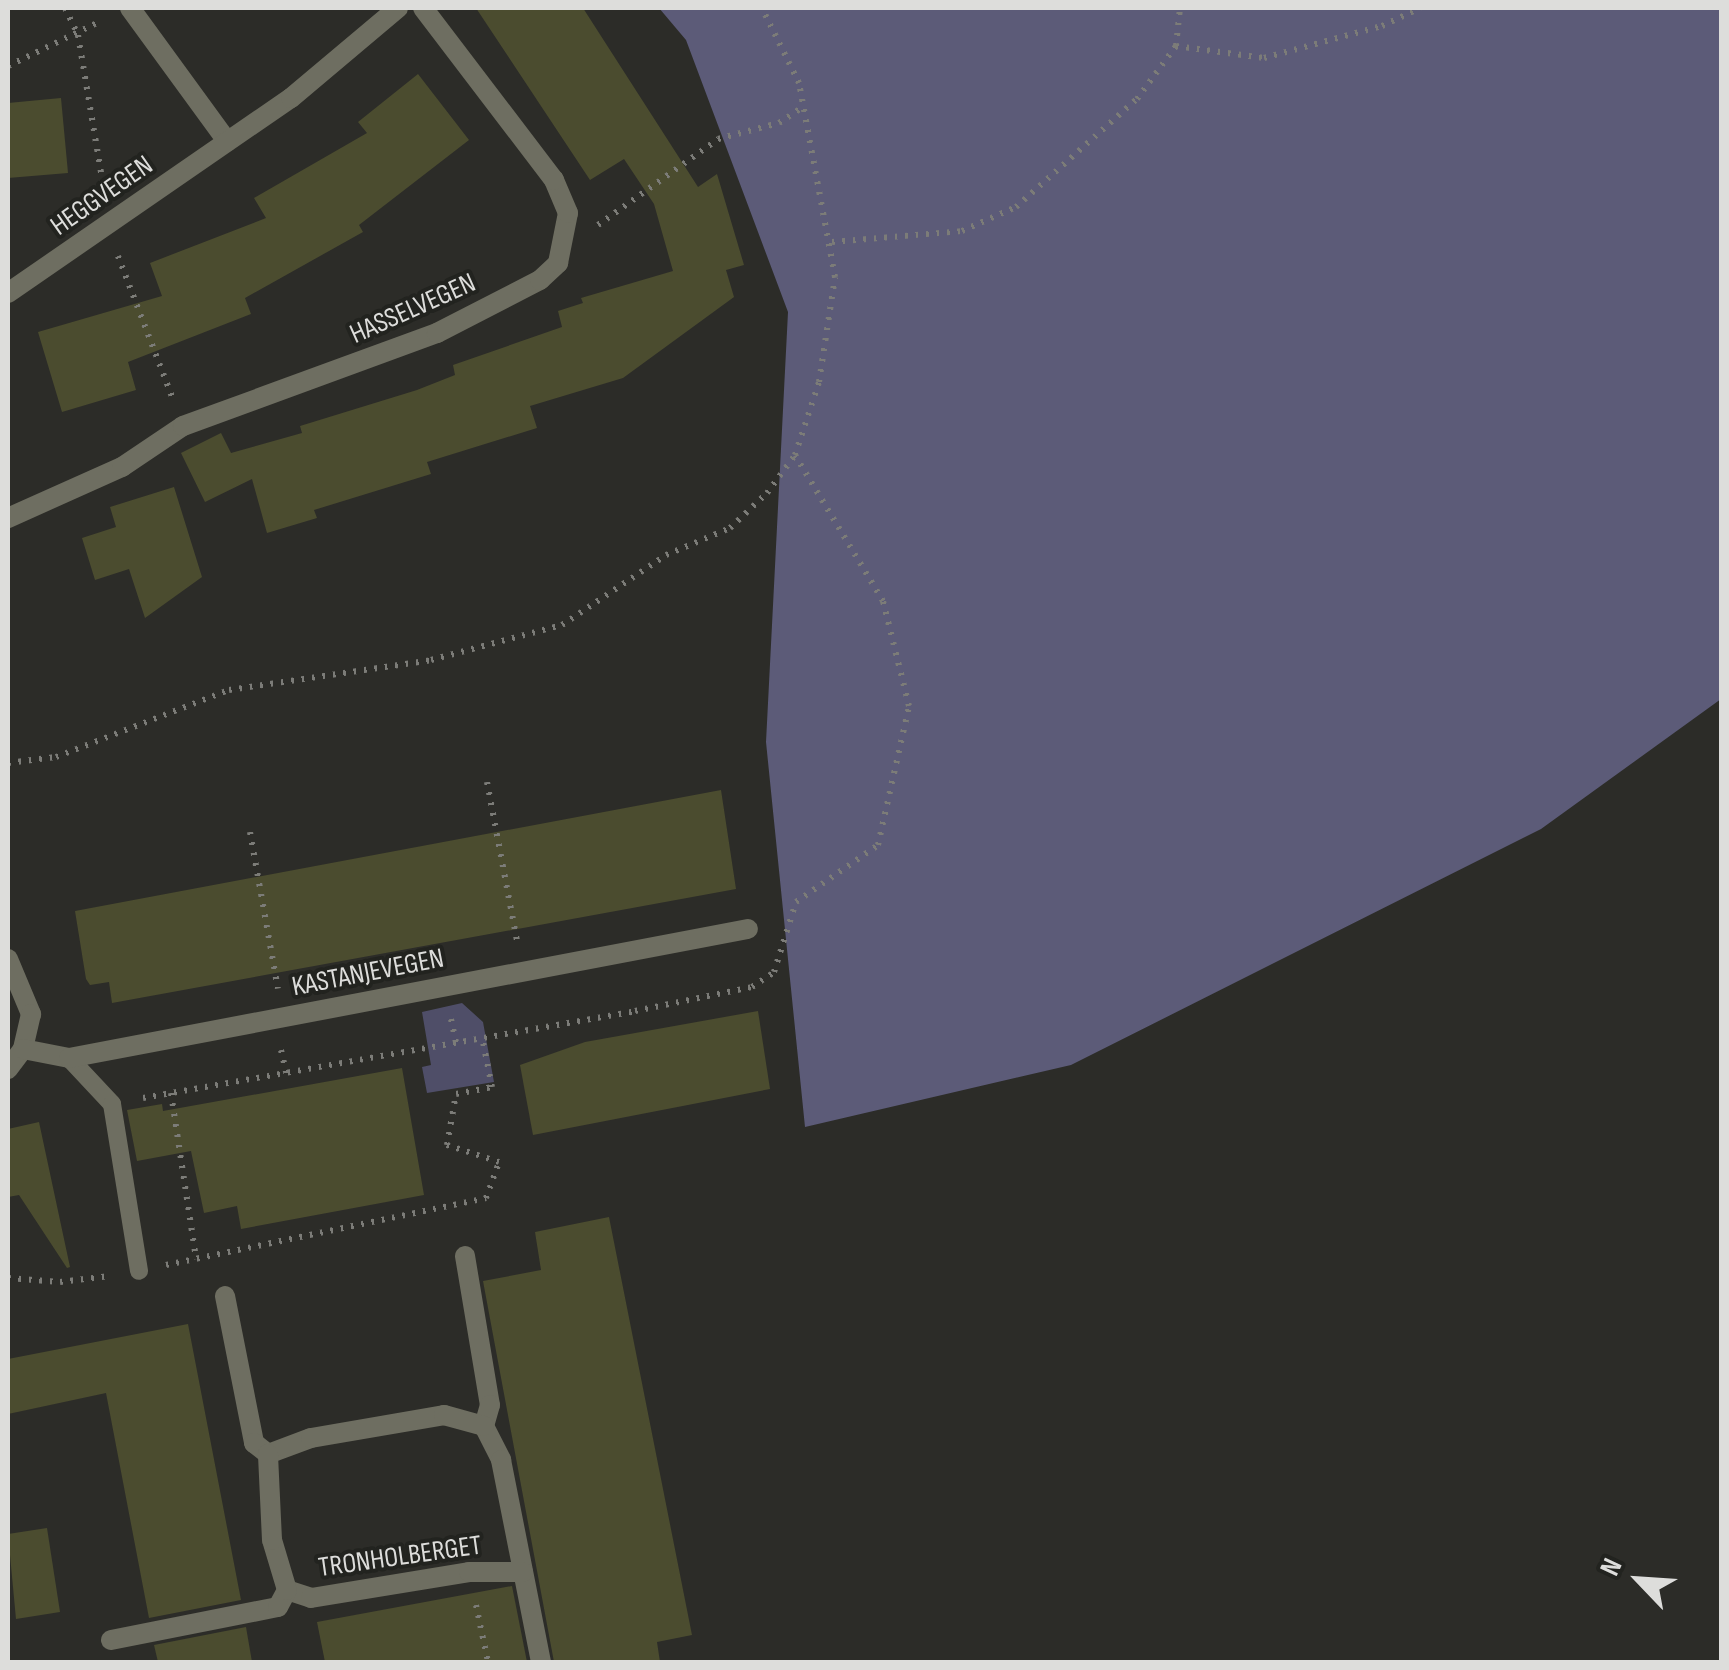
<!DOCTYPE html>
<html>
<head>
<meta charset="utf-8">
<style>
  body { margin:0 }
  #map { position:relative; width:1729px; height:1670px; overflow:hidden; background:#2c2c28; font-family:"Sofia Sans Condensed",sans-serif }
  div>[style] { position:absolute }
  .green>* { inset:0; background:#4f4e68 }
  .forest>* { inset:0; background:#5c5b78 }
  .building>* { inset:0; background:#4b4c2f }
  .path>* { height:6px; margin-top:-3px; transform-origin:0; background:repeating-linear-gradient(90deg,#7c7c78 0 2.5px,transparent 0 10.5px) }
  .service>* { height:18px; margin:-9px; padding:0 9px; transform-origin:9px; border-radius:9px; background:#6e6e61 }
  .minor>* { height:20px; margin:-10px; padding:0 10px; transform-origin:10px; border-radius:10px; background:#6e6e61 }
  span { translate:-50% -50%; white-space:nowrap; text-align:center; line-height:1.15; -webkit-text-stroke:8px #22231f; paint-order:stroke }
  .street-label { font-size:28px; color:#dddddb }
  .frame { position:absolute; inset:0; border:10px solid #dddddb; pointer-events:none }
  .north { position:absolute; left:1589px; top:1530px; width:100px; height:100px; -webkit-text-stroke:8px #22231f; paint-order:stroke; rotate:295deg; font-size:28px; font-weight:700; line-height:40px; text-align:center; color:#dddddb }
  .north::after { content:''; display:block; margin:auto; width:35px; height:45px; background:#dddddb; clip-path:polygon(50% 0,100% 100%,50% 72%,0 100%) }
</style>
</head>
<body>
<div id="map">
  <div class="green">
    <div style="clip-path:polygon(462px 1003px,483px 1022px,494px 1082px,427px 1093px,422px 1067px,431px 1065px,422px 1012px)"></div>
  </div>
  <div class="forest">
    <div style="clip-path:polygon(659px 8px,1721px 8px,1721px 699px,1541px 829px,1071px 1065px,805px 1127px,766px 742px,788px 312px,686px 40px)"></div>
  </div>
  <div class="building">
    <div style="clip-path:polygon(476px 8px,583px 8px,698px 187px,717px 174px,744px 265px,726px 270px,734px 297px,623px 378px,530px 406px,537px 428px,427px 462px,431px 474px,314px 510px,317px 518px,267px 533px,252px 479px,205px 502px,181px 453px,221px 433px,231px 453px,302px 433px,300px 426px,417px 390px,455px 375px,453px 365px,562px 327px,558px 311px,583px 303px,581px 298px,673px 271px,654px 204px,624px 159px,590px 180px)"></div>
    <div style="clip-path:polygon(418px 74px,469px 140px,359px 225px,363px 232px,245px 298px,251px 314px,128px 362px,136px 390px,62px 412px,38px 332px,162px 296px,150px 263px,266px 218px,254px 198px,367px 133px,358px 122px)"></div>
    <div style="clip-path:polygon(61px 98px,68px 173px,8px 178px,8px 103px)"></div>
    <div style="clip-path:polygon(174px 487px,202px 577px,145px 618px,129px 569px,95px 580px,82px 538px,116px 527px,110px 507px)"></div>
    <div style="clip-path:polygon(721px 790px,736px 889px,112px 1003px,109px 982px,90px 985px,86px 979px,75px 911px)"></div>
    <div style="clip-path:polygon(758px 1011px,770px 1089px,533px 1135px,520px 1065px,585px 1042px)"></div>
    <div style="clip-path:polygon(402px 1068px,424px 1195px,241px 1229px,237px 1206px,204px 1213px,191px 1151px,137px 1161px,127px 1110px,162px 1104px,163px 1111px)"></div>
    <div style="clip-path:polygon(39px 1122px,70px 1267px,67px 1268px,19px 1195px,8px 1197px,8px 1129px)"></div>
    <div style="clip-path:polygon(609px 1217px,692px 1635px,657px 1642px,660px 1662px,554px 1662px,483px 1281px,541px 1270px,535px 1232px)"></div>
    <div style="clip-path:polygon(188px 1324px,241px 1600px,149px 1618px,106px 1393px,8px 1414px,8px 1359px)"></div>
    <div style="clip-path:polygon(47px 1528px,60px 1612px,16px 1619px,8px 1534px)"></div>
    <div style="clip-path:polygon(512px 1586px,527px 1662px,325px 1662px,317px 1622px)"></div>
    <div style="clip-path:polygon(246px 1627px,252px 1662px,158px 1662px,154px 1645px)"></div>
  </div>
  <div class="path">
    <div style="left:65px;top:8px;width:30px;rotate:64deg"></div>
    <div style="left:78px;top:35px;width:158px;rotate:80.5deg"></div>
    <div style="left:1176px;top:46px;width:89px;rotate:7.8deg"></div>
    <div style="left:1264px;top:58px;width:122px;rotate:-15.2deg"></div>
    <div style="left:1382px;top:26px;width:42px;rotate:-25.3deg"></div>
    <div style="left:8px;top:66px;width:103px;rotate:-25.8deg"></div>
    <div style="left:598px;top:225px;width:148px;rotate:-35.6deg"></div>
    <div style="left:718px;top:139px;width:63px;rotate:-14.7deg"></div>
    <div style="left:779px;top:123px;width:30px;rotate:-34deg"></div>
    <div style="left:832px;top:242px;width:130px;rotate:-4.8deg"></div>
    <div style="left:962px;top:231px;width:59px;rotate:-24deg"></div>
    <div style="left:1016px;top:207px;width:162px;rotate:-41.8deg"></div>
    <div style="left:1137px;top:99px;width:66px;rotate:-53.7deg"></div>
    <div style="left:1176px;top:46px;width:38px;rotate:-84deg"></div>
    <div style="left:118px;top:256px;width:153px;rotate:69deg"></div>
    <div style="left:8px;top:763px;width:48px;rotate:-7.1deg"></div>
    <div style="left:56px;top:757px;width:186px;rotate:-21.2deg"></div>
    <div style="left:229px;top:690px;width:204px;rotate:-8.4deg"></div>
    <div style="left:431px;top:660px;width:136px;rotate:-15deg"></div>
    <div style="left:562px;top:625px;width:125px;rotate:-33.9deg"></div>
    <div style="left:666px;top:555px;width:69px;rotate:-22.9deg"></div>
    <div style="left:730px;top:528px;width:51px;rotate:-43.4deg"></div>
    <div style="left:767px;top:493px;width:47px;rotate:-53.6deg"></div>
    <div style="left:795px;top:455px;width:77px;rotate:-71.8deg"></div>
    <div style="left:819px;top:382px;width:106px;rotate:-81.3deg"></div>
    <div style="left:835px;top:277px;width:197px;rotate:-100.5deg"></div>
    <div style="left:799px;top:83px;width:84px;rotate:-116.3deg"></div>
    <div style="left:487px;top:782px;width:162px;rotate:79.3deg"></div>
    <div style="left:250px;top:832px;width:159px;rotate:79.9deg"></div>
    <div style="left:451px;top:1019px;width:24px;rotate:78deg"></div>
    <div style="left:281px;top:1050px;width:26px;rotate:77deg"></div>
    <div style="left:171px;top:1093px;width:168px;rotate:81.4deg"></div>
    <div style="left:143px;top:1098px;width:500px;rotate:-10deg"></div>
    <div style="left:635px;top:1011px;width:119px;rotate:-11.6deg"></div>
    <div style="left:752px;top:987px;width:27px;rotate:-34deg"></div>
    <div style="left:774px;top:972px;width:73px;rotate:-72.6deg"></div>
    <div style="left:796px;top:902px;width:100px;rotate:-34.8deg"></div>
    <div style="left:878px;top:845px;width:142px;rotate:-77.4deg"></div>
    <div style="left:909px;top:706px;width:108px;rotate:-103.9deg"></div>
    <div style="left:883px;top:601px;width:170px;rotate:-121.1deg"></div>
    <div style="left:166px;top:1265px;width:327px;rotate:-11.8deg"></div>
    <div style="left:486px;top:1198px;width:38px;rotate:-70deg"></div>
    <div style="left:499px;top:1162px;width:55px;rotate:-161.9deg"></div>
    <div style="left:447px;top:1145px;width:52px;rotate:-80deg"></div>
    <div style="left:456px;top:1094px;width:37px;rotate:-11deg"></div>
    <div style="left:492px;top:1087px;width:51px;rotate:-101.3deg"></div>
    <div style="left:8px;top:1278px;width:52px;rotate:4.4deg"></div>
    <div style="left:60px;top:1282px;width:50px;rotate:-6.8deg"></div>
    <div style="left:476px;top:1605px;width:58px;rotate:78.1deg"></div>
  </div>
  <div class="service">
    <div style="left:69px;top:1058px;width:63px;rotate:46.9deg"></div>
    <div style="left:112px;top:1104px;width:169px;rotate:80.8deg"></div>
  </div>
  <div class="minor">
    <div style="left:130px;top:8px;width:165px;rotate:53.9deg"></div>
    <div style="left:8px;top:293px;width:344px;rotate:-34.6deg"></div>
    <div style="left:291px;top:98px;width:140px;rotate:-40.1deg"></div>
    <div style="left:8px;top:518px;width:125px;rotate:-24.1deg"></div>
    <div style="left:122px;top:467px;width:73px;rotate:-33.9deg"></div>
    <div style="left:183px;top:426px;width:270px;rotate:-20.1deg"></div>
    <div style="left:437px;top:333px;width:116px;rotate:-27.2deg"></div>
    <div style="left:540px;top:280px;width:25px;rotate:-43deg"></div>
    <div style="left:558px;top:263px;width:51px;rotate:-78.7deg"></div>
    <div style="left:568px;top:213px;width:36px;rotate:-113deg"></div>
    <div style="left:554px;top:180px;width:216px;rotate:-127.3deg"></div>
    <div style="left:8px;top:959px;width:60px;rotate:67.3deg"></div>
    <div style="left:31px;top:1014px;width:36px;rotate:103deg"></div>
    <div style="left:8px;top:1069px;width:25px;rotate:-53deg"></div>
    <div style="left:23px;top:1049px;width:47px;rotate:11.1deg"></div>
    <div style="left:69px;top:1058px;width:691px;rotate:-10.76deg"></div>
    <div style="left:465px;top:1256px;width:151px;rotate:80.5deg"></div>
    <div style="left:490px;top:1405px;width:22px;rotate:106deg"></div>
    <div style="left:484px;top:1426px;width:38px;rotate:63deg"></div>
    <div style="left:501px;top:1460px;width:206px;rotate:78.8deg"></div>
    <div style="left:225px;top:1296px;width:150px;rotate:78.8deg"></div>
    <div style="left:254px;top:1443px;width:18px;rotate:38deg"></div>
    <div style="left:268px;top:1454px;width:46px;rotate:-20.4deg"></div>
    <div style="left:311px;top:1438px;width:135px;rotate:-9.8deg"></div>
    <div style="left:444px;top:1415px;width:41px;rotate:15.4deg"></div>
    <div style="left:287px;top:1590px;width:25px;rotate:18deg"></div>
    <div style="left:311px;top:1598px;width:160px;rotate:-9.3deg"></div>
    <div style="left:469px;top:1572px;width:54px"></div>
    <div style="left:111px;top:1640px;width:170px;rotate:-11.2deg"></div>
    <div style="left:278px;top:1607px;width:19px;rotate:-62deg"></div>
    <div style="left:287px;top:1590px;width:52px;rotate:-106.7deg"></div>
    <div style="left:272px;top:1540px;width:86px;rotate:-92.7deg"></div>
  </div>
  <div class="street-label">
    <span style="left:102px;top:196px;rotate:-35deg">HEGGVEGEN</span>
    <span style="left:413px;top:309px;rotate:-24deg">HASSELVEGEN</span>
    <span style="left:368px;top:973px;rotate:-11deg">KASTANJEVEGEN</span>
    <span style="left:400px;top:1557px;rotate:-8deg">TRONHOLBERGET</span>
  </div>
  <div class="frame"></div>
  <div class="north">N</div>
</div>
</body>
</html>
